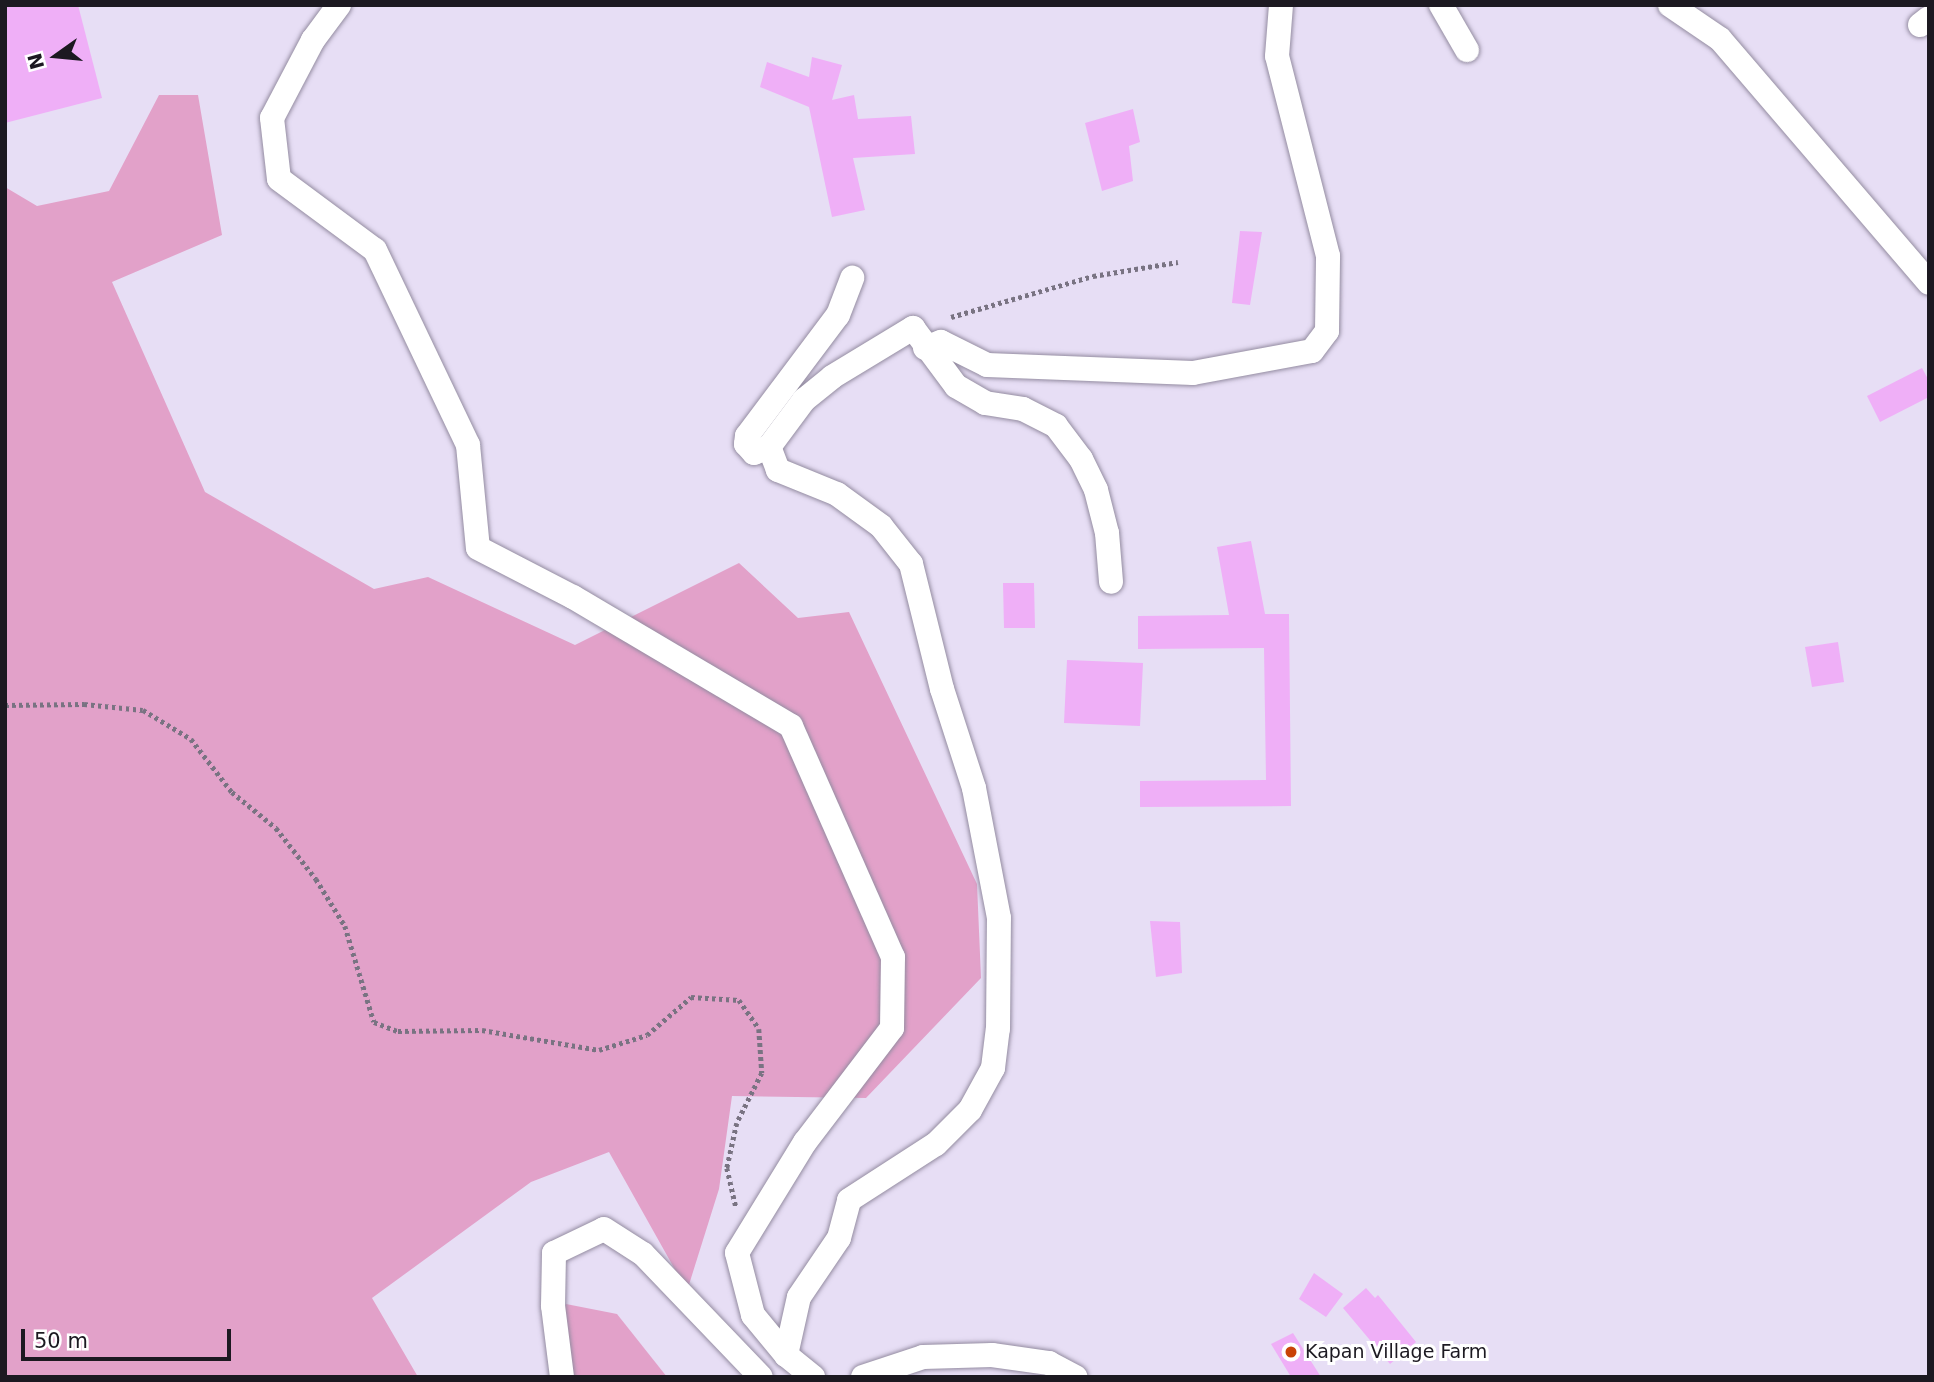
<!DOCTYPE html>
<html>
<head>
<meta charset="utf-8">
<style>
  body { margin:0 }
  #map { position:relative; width:1934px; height:1382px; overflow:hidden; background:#e7def5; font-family:"DejaVu Sans",sans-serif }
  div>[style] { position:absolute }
  .green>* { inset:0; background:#e2a1c9 }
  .building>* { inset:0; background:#efaff7 }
  .path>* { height:4.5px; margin-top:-2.25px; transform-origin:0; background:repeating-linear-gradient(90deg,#797382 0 3.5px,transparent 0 7px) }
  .roads { filter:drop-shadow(0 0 2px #948ca1) drop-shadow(0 0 2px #948ca1) }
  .minor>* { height:24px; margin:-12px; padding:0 12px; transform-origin:12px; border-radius:12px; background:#fff }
  .dots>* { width:19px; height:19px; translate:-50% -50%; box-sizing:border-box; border:4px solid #fff; border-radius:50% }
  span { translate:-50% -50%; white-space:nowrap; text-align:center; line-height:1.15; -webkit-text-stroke:6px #fff; paint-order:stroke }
  .poi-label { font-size:19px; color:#1c1921 }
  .left { translate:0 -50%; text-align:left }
  .frame { position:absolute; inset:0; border:7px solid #1c1921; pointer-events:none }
  .north { position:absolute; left:21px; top:21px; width:70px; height:70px; -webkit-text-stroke:5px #fff; paint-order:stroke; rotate:255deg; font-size:19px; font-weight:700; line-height:28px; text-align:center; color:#1c1921 }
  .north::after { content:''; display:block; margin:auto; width:24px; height:32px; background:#1c1921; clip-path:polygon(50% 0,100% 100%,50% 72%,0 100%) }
  .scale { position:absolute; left:21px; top:1329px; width:210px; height:32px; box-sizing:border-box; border:4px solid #1c1921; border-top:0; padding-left:9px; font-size:21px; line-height:24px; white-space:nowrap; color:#1c1921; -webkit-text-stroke:5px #fff; paint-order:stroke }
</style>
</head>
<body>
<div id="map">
  <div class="green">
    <div style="clip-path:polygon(159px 95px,198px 95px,222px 235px,112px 282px,205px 492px,374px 589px,428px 577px,575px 645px,739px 563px,798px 618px,849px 612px,977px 884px,981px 978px,866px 1098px,732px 1096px,719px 1189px,687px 1291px,609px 1152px,531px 1182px,372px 1298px,418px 1377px,5px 1377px,5px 187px,37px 206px,109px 191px)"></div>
    <div style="clip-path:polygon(566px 1304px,617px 1314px,667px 1377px,553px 1377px,551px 1352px)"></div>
  </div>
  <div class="building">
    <div style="clip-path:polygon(5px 5px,78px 5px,102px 98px,5px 123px)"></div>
    <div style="clip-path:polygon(812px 57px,842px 65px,832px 100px,854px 95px,858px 119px,911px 116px,915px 154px,853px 158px,865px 210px,832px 217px,809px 107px,760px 87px,767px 62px,809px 77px)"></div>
    <div style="clip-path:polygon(1133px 109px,1140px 142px,1129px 146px,1133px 181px,1102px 191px,1085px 123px)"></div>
    <div style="clip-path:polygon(1240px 231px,1262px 232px,1250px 305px,1232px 303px)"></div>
    <div style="clip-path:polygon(1922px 368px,1929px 381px,1929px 397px,1880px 422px,1867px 396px)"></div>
    <div style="clip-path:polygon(1251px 541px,1265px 614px,1289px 614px,1291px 806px,1140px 807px,1140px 781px,1266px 780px,1264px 648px,1138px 649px,1138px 616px,1229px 615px,1217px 547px)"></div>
    <div style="clip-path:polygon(1003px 583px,1034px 583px,1035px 628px,1004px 628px)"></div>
    <div style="clip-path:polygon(1838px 642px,1844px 682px,1812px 687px,1805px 647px)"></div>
    <div style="clip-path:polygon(1067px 660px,1143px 663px,1140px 726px,1064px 723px)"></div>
    <div style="clip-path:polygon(1150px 921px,1180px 922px,1182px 973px,1156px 977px)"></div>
    <div style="clip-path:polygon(1314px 1273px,1343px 1294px,1326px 1317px,1299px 1299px)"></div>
    <div style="clip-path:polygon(1366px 1288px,1375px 1298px,1378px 1295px,1416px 1342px,1390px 1364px,1343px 1308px)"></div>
    <div style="clip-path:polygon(1293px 1333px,1321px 1377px,1291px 1377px,1271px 1344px)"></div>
  </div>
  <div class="path">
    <div style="left:951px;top:317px;width:148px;rotate:-16.1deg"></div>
    <div style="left:1093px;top:276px;width:86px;rotate:-9.4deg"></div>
    <div style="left:5px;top:705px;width:79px;rotate:-0.7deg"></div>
    <div style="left:84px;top:704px;width:59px;rotate:5.8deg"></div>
    <div style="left:143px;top:710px;width:56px;rotate:31.1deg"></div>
    <div style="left:191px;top:739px;width:67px;rotate:52.3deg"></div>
    <div style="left:232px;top:792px;width:57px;rotate:39.3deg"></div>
    <div style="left:276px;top:828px;width:65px;rotate:51.9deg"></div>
    <div style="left:316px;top:879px;width:55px;rotate:58.3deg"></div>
    <div style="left:345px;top:926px;width:100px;rotate:73.2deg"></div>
    <div style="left:374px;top:1022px;width:26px;rotate:21deg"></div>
    <div style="left:398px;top:1031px;width:84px;rotate:-0.7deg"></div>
    <div style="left:482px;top:1030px;width:119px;rotate:9.7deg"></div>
    <div style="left:599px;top:1050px;width:50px;rotate:-17.4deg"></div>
    <div style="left:647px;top:1035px;width:58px;rotate:-40.8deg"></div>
    <div style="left:691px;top:997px;width:48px;rotate:3.6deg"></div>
    <div style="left:739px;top:1000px;width:35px;rotate:55deg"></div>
    <div style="left:759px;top:1029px;width:44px;rotate:86.1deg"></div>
    <div style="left:762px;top:1073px;width:56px;rotate:116.6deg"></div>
    <div style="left:737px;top:1123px;width:46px;rotate:102.5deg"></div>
    <div style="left:727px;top:1168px;width:39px;rotate:77deg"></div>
  </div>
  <div class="roads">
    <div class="minor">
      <div style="left:339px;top:5px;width:44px;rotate:126.6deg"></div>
      <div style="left:313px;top:40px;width:88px;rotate:117.7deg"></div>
      <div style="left:272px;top:118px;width:61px;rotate:83.5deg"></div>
      <div style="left:279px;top:179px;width:119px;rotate:36.5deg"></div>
      <div style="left:375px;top:250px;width:216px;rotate:64.5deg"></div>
      <div style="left:468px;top:445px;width:103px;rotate:84.5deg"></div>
      <div style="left:478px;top:548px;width:107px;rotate:27.3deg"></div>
      <div style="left:573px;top:597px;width:253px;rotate:30.6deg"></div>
      <div style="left:791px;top:726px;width:253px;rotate:66.2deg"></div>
      <div style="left:893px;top:957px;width:71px;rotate:90.8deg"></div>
      <div style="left:892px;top:1028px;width:143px;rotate:127.3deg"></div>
      <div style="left:805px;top:1142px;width:130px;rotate:121.5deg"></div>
      <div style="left:737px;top:1253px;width:64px;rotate:75.5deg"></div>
      <div style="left:753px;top:1315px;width:52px;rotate:50.5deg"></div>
      <div style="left:786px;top:1355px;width:35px;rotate:39deg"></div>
      <div style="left:1441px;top:5px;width:52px;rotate:60deg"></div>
      <div style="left:1670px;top:5px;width:60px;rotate:34.2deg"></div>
      <div style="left:1720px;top:39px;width:321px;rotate:49.4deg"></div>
      <div style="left:1920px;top:25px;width:11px;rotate:-38deg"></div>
      <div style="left:925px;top:348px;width:17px;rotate:-21deg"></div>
      <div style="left:941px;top:342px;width:51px;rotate:26.6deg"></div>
      <div style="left:987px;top:365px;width:206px;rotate:2.2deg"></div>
      <div style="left:1193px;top:373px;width:121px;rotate:-10.5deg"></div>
      <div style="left:1312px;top:351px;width:25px;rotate:-53deg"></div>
      <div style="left:1327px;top:331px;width:75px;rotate:-89.2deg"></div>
      <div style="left:1328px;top:256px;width:206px;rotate:-104.3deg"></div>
      <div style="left:1277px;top:56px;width:51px;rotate:-85.5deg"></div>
      <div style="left:769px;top:447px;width:16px;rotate:158deg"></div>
      <div style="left:754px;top:453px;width:12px;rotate:-132deg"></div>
      <div style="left:746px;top:444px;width:8px;rotate:-83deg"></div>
      <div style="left:747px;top:436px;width:151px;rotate:-53.1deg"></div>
      <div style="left:838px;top:315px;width:40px;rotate:-69deg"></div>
      <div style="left:786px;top:1355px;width:59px;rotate:-77.4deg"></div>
      <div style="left:799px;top:1297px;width:71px;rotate:-55.9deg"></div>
      <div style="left:839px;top:1238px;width:39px;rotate:-75deg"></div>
      <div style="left:849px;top:1200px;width:103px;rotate:-32.8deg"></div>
      <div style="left:936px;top:1144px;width:48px;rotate:-45deg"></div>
      <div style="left:970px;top:1110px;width:48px;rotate:-61.3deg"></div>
      <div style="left:993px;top:1068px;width:39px;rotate:-83deg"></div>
      <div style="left:998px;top:1029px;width:111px;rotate:-89.5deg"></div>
      <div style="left:999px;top:918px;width:132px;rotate:-100.9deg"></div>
      <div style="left:974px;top:788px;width:104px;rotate:-107.9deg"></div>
      <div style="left:942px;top:689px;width:129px;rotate:-103.9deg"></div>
      <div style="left:911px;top:564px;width:48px;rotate:-128.3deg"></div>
      <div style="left:881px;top:526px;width:54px;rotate:-144deg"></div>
      <div style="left:837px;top:494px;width:64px;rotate:-157.9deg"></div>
      <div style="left:778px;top:470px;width:25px;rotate:-111deg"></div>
      <div style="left:769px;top:447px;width:59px;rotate:-53.3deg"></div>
      <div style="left:804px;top:400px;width:36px;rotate:-39deg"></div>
      <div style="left:832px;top:377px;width:95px;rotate:-31.2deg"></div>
      <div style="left:913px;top:328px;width:72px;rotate:53.4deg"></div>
      <div style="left:956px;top:386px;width:34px;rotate:30deg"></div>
      <div style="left:985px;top:403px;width:38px;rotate:9deg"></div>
      <div style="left:1023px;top:409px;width:37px;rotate:27deg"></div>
      <div style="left:1056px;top:426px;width:41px;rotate:52.9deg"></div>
      <div style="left:1081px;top:459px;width:34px;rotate:64deg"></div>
      <div style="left:1096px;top:490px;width:44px;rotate:75.7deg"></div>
      <div style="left:1107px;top:533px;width:49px;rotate:85.3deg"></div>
      <div style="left:562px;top:1377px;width:72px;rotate:-97.2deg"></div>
      <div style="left:553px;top:1306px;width:53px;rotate:-88.9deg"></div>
      <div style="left:554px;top:1253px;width:55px;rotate:-25.6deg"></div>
      <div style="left:604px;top:1229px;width:46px;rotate:32.7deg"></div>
      <div style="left:643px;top:1254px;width:170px;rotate:46.2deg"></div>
      <div style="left:863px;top:1377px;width:63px;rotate:-18.4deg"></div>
      <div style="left:923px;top:1357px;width:69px;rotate:-1.7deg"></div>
      <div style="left:992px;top:1355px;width:58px;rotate:8deg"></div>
      <div style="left:1049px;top:1363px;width:30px;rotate:28deg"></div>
    </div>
  </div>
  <div class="dots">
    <div style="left:1291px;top:1352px;background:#c94307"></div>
  </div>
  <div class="poi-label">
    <span class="left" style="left:1305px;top:1352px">Kapan Village Farm</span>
  </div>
  <div class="frame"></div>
  <div class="north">N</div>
  <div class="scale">50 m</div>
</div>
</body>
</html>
